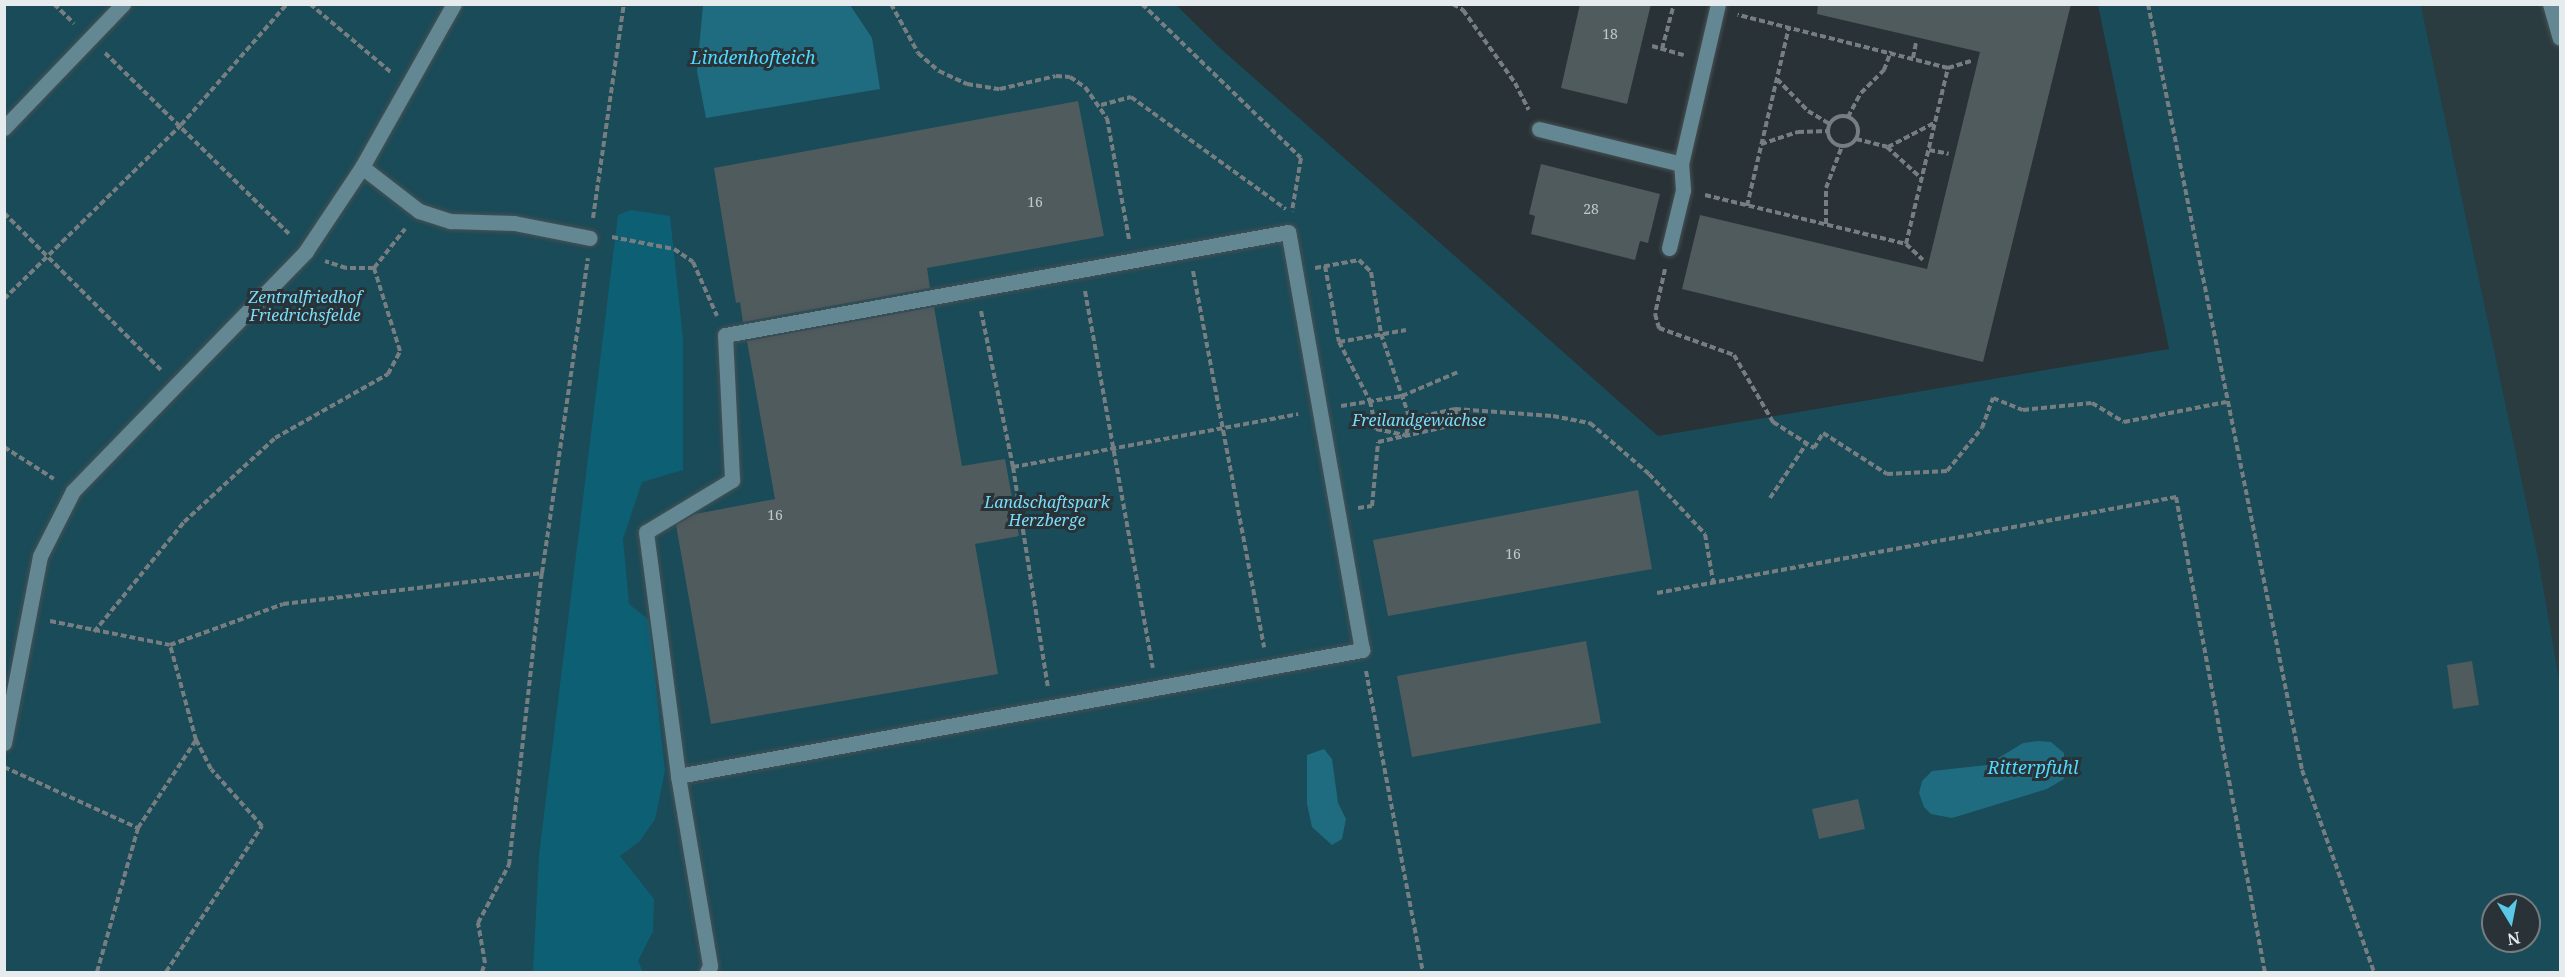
<!DOCTYPE html>
<html>
<head>
<meta charset="utf-8">
<style>
  body { margin:0 }
  #map { position:relative; width:2565px; height:977px; overflow:hidden; background:#293236; font-family:"Noto Serif",serif }
  div>[style] { position:absolute }
  .built>* { inset:0; background:#2b3c41 }
  .green>* { inset:0; background:#1a4b58 }
  .forest>* { inset:0; background:#0d5f73 }
  .water>* { inset:0; background:#1f6c80 }
  .building>* { inset:0; background:#505b5e }
  .path>* { height:4px; margin-top:-2px; transform-origin:0; background:repeating-linear-gradient(90deg,#777e81 0 6px,transparent 0 9px) }
  .path>.ring { margin:-2px; padding:0; box-sizing:content-box; background:none; border:4px solid #777e81; border-radius:50% }
  .roads { filter:drop-shadow(0 0 2px #475053) drop-shadow(0 0 2px #475053) }
  .minor>* { height:15px; margin:-7.5px; padding:0 7.5px; transform-origin:7.5px; border-radius:7.5px; background:#638793 }
  span { translate:-50% -50%; white-space:nowrap; text-align:center; line-height:1.15; -webkit-text-stroke:6px #293236; paint-order:stroke }
  .number-label { font-size:14px; color:#c0c8ca }
  .number-label span { -webkit-text-stroke-width:0 }
  .park-label { font-size:16px; color:#79ddfb; font-style:italic }
  .water-label { font-size:18px; color:#4ed9ff; font-style:italic }
  .frame { position:absolute; inset:0; border:6px solid #e6ecee; pointer-events:none }
  .north { position:absolute; left:2481px; top:893px; width:60px; height:60px; box-sizing:border-box; background:#293236; border:2px solid #757c80; border-radius:50%; rotate:170deg; font-size:16px; font-weight:700; line-height:24px; text-align:center; color:#e6ecee }
  .north::after { content:''; display:block; margin:auto; width:21px; height:27px; background:#5bc8e7; clip-path:polygon(50% 0,100% 100%,50% 72%,0 100%) }
</style>
</head>
<body>
<div id="map">
  <div class="built">
    <div style="clip-path:polygon(2421px 5px,2560px 5px,2560px 684px,2538px 557px)"></div>
  </div>
  <div class="green">
    <div style="clip-path:polygon(evenodd,5px 5px,1176px 5px,1220px 48px,1658px 436px,2169px 349px,2098px 5px,2421px 5px,2538px 557px,2560px 684px,2560px 972px,5px 972px,5px 5px,2493px 905px,2529px 905px,2529px 941px,2493px 941px,2493px 905px)"></div>
  </div>
  <div class="forest">
    <div style="clip-path:polygon(631px 210px,670px 216px,683px 339px,683px 470px,642px 482px,623px 539px,629px 604px,649px 620px,665px 771px,655px 819px,640px 841px,620px 856px,654px 899px,653px 931px,638px 961px,643px 972px,533px 972px,539px 855px,618px 215px)"></div>
  </div>
  <div class="water">
    <div style="clip-path:polygon(703px 5px,850px 5px,872px 38px,880px 89px,706px 118px,697px 71px)"></div>
    <div style="clip-path:polygon(2038px 741px,2051px 742px,2064px 753px,2064px 779px,2047px 789px,1952px 818px,1931px 814px,1924px 807px,1919px 793px,1922px 781px,1932px 771px,1987px 765px,2023px 743px)"></div>
    <div style="clip-path:polygon(1324px 749px,1332px 759px,1338px 803px,1346px 819px,1342px 839px,1332px 845px,1312px 827px,1307px 804px,1307px 755px)"></div>
  </div>
  <div class="building">
    <div style="clip-path:polygon(1580px 4px,1651px 4px,1627px 104px,1561px 88px)"></div>
    <div style="clip-path:polygon(1818px 4px,2071px 4px,1983px 362px,1682px 289px,1700px 215px,1927px 269px,1980px 52px,1817px 14px)"></div>
    <div style="clip-path:polygon(1078px 101px,1104px 236px,927px 268px,930px 288px,743px 322px,740px 302px,736px 303px,714px 168px)"></div>
    <div style="clip-path:polygon(1541px 164px,1660px 194px,1648px 243px,1640px 241px,1635px 260px,1531px 234px,1535px 216px,1529px 214px)"></div>
    <div style="clip-path:polygon(934px 307px,962px 466px,1005px 459px,1019px 536px,975px 544px,998px 674px,711px 724px,676px 525px,695px 514px,775px 499px,747px 341px)"></div>
    <div style="clip-path:polygon(1638px 490px,1652px 569px,1388px 616px,1373px 540px)"></div>
    <div style="clip-path:polygon(1586px 641px,1601px 723px,1412px 757px,1397px 676px)"></div>
    <div style="clip-path:polygon(2472px 661px,2479px 705px,2453px 709px,2447px 665px)"></div>
    <div style="clip-path:polygon(1858px 799px,1865px 829px,1819px 839px,1812px 809px)"></div>
  </div>
  <div class="path">
    <div style="left:54px;top:4px;width:28px;rotate:44deg"></div>
    <div style="left:310px;top:4px;width:107px;rotate:40.1deg"></div>
    <div style="left:891px;top:4px;width:56px;rotate:61.1deg"></div>
    <div style="left:918px;top:53px;width:28px;rotate:41deg"></div>
    <div style="left:939px;top:71px;width:31px;rotate:25deg"></div>
    <div style="left:967px;top:84px;width:33px;rotate:9deg"></div>
    <div style="left:1000px;top:89px;width:57px;rotate:-13.1deg"></div>
    <div style="left:1056px;top:76px;width:14px;rotate:4deg"></div>
    <div style="left:1070px;top:77px;width:18px;rotate:34deg"></div>
    <div style="left:1085px;top:87px;width:38px;rotate:55deg"></div>
    <div style="left:1107px;top:118px;width:123px;rotate:79.7deg"></div>
    <div style="left:1142px;top:4px;width:221px;rotate:44.1deg"></div>
    <div style="left:1301px;top:158px;width:54px;rotate:99.6deg"></div>
    <div style="left:1453px;top:4px;width:12px;rotate:31deg"></div>
    <div style="left:1463px;top:10px;width:90px;rotate:54.5deg"></div>
    <div style="left:1515px;top:83px;width:30px;rotate:63deg"></div>
    <div style="left:2148px;top:4px;width:781px;rotate:78.63deg"></div>
    <div style="left:2302px;top:770px;width:214px;rotate:70.4deg"></div>
    <div style="left:1652px;top:46px;width:33px;rotate:16deg"></div>
    <div style="left:1662px;top:49px;width:47px;rotate:-75.1deg"></div>
    <div style="left:105px;top:53px;width:260px;rotate:44.5deg"></div>
    <div style="left:1913px;top:58px;width:16px;rotate:-79deg"></div>
    <div style="left:1948px;top:68px;width:24px;rotate:-17deg"></div>
    <div style="left:1777px;top:79px;width:45px;rotate:45.9deg"></div>
    <div style="left:1808px;top:111px;width:26px;rotate:31deg"></div>
    <div style="left:1101px;top:105px;width:31px;rotate:-15deg"></div>
    <div style="left:1131px;top:97px;width:191px;rotate:35.9deg"></div>
    <div class="ring" style="left:1828px;top:116px;width:26px;height:26px"></div>
    <div style="left:1848px;top:117px;width:27px;rotate:-62deg"></div>
    <div style="left:1861px;top:93px;width:33px;rotate:-45deg"></div>
    <div style="left:1884px;top:70px;width:20px;rotate:-70deg"></div>
    <div style="left:1856px;top:139px;width:32px;rotate:14deg"></div>
    <div style="left:1887px;top:147px;width:46px;rotate:42.4deg"></div>
    <div style="left:1761px;top:144px;width:39px;rotate:-18deg"></div>
    <div style="left:1798px;top:132px;width:31px;rotate:-2deg"></div>
    <div style="left:1888px;top:147px;width:52px;rotate:-27.6deg"></div>
    <div style="left:1929px;top:150px;width:20px;rotate:11deg"></div>
    <div style="left:1705px;top:195px;width:207px;rotate:13.7deg"></div>
    <div style="left:1906px;top:244px;width:181px;rotate:-76.6deg"></div>
    <div style="left:1948px;top:68px;width:217px;rotate:-165.8deg"></div>
    <div style="left:1747px;top:206px;width:184px;rotate:-76.8deg"></div>
    <div style="left:4px;top:213px;width:222px;rotate:45deg"></div>
    <div style="left:593px;top:218px;width:216px;rotate:-81.8deg"></div>
    <div style="left:1826px;top:224px;width:36px;rotate:-90deg"></div>
    <div style="left:1826px;top:188px;width:45px;rotate:-69.1deg"></div>
    <div style="left:612px;top:237px;width:63px;rotate:11deg"></div>
    <div style="left:674px;top:249px;width:23px;rotate:34deg"></div>
    <div style="left:693px;top:262px;width:59px;rotate:66deg"></div>
    <div style="left:1906px;top:244px;width:23px;rotate:43deg"></div>
    <div style="left:1325px;top:266px;width:77px;rotate:79.6deg"></div>
    <div style="left:1339px;top:342px;width:67px;rotate:62.3deg"></div>
    <div style="left:1370px;top:401px;width:29px;rotate:78deg"></div>
    <div style="left:1376px;top:429px;width:30px;rotate:12deg"></div>
    <div style="left:374px;top:268px;width:50px;rotate:-51.5deg"></div>
    <div style="left:1315px;top:268px;width:45px;rotate:-10.3deg"></div>
    <div style="left:1359px;top:260px;width:17px;rotate:45deg"></div>
    <div style="left:1371px;top:272px;width:63px;rotate:80.8deg"></div>
    <div style="left:1381px;top:334px;width:90px;rotate:71.2deg"></div>
    <div style="left:1665px;top:269px;width:46px;rotate:102.5deg"></div>
    <div style="left:1655px;top:314px;width:15px;rotate:74deg"></div>
    <div style="left:1659px;top:328px;width:80px;rotate:19.8deg"></div>
    <div style="left:1734px;top:355px;width:78px;rotate:59.8deg"></div>
    <div style="left:1773px;top:422px;width:49px;rotate:32.4deg"></div>
    <div style="left:1814px;top:448px;width:17px;rotate:-59deg"></div>
    <div style="left:1823px;top:433px;width:76px;rotate:32.6deg"></div>
    <div style="left:1887px;top:474px;width:60px;rotate:-2.9deg"></div>
    <div style="left:1947px;top:471px;width:55px;rotate:-50.9deg"></div>
    <div style="left:1982px;top:428px;width:32px;rotate:-70deg"></div>
    <div style="left:1993px;top:398px;width:32px;rotate:22deg"></div>
    <div style="left:2023px;top:410px;width:69px;rotate:-5.8deg"></div>
    <div style="left:2092px;top:403px;width:37px;rotate:31deg"></div>
    <div style="left:2124px;top:422px;width:104px;rotate:-11.1deg"></div>
    <div style="left:1193px;top:271px;width:383px;rotate:79.3deg"></div>
    <div style="left:1085px;top:291px;width:383px;rotate:79.8deg"></div>
    <div style="left:4px;top:299px;width:248px;rotate:-44.5deg"></div>
    <div style="left:181px;top:125px;width:161px;rotate:-48.8deg"></div>
    <div style="left:981px;top:311px;width:159px;rotate:78.4deg"></div>
    <div style="left:1013px;top:467px;width:223px;rotate:81deg"></div>
    <div style="left:1339px;top:342px;width:68px;rotate:-10.2deg"></div>
    <div style="left:1341px;top:406px;width:62px;rotate:-9.3deg"></div>
    <div style="left:1402px;top:396px;width:61px;rotate:-23.2deg"></div>
    <div style="left:1455px;top:409px;width:98px;rotate:4.1deg"></div>
    <div style="left:1553px;top:416px;width:38px;rotate:11deg"></div>
    <div style="left:1590px;top:423px;width:78px;rotate:40.8deg"></div>
    <div style="left:1649px;top:474px;width:82px;rotate:47deg"></div>
    <div style="left:1705px;top:534px;width:48px;rotate:80.3deg"></div>
    <div style="left:4px;top:447px;width:59px;rotate:32.6deg"></div>
    <div style="left:1013px;top:467px;width:290px;rotate:-10.5deg"></div>
    <div style="left:1770px;top:498px;width:66px;rotate:-56.1deg"></div>
    <div style="left:1358px;top:508px;width:14px;rotate:-8deg"></div>
    <div style="left:1372px;top:506px;width:64px;rotate:-84.6deg"></div>
    <div style="left:1378px;top:442px;width:82px;rotate:-12.7deg"></div>
    <div style="left:1458px;top:424px;width:15px;rotate:-101deg"></div>
    <div style="left:1455px;top:409px;width:46px;rotate:167.5deg"></div>
    <div style="left:1410px;top:419px;width:16px;rotate:104deg"></div>
    <div style="left:1657px;top:593px;width:528px;rotate:-10.48deg"></div>
    <div style="left:2176px;top:497px;width:483px;rotate:79.4deg"></div>
    <div style="left:50px;top:621px;width:122px;rotate:11.3deg"></div>
    <div style="left:170px;top:645px;width:120px;rotate:-19.9deg"></div>
    <div style="left:283px;top:604px;width:261px;rotate:-6.8deg"></div>
    <div style="left:94px;top:632px;width:142px;rotate:-50.7deg"></div>
    <div style="left:184px;top:522px;width:124px;rotate:-42.7deg"></div>
    <div style="left:275px;top:438px;width:130px;rotate:-29.5deg"></div>
    <div style="left:388px;top:374px;width:26px;rotate:-62deg"></div>
    <div style="left:400px;top:351px;width:87px;rotate:-107.4deg"></div>
    <div style="left:374px;top:268px;width:28px;rotate:180deg"></div>
    <div style="left:346px;top:268px;width:22px;rotate:-162deg"></div>
    <div style="left:1366px;top:671px;width:306px;rotate:79.3deg"></div>
    <div style="left:4px;top:767px;width:147px;rotate:24.5deg"></div>
    <div style="left:97px;top:972px;width:150px;rotate:-74.1deg"></div>
    <div style="left:138px;top:828px;width:105px;rotate:-56.6deg"></div>
    <div style="left:166px;top:972px;width:175px;rotate:-56.7deg"></div>
    <div style="left:262px;top:826px;width:76px;rotate:-131.8deg"></div>
    <div style="left:211px;top:769px;width:33px;rotate:-117deg"></div>
    <div style="left:196px;top:740px;width:98px;rotate:-105.3deg"></div>
    <div style="left:482px;top:972px;width:9px;rotate:-72deg"></div>
    <div style="left:485px;top:963px;width:41px;rotate:-99.9deg"></div>
    <div style="left:478px;top:923px;width:66px;rotate:-61.9deg"></div>
    <div style="left:509px;top:865px;width:294px;rotate:-83.6deg"></div>
    <div style="left:542px;top:573px;width:318px;rotate:-81.7deg"></div>
  </div>
  <div class="roads">
    <div class="minor">
      <div style="left:2550px;top:4px;width:35px;rotate:74deg"></div>
      <div style="left:4px;top:128px;width:172px;rotate:-46.2deg"></div>
      <div style="left:1539px;top:129px;width:146px;rotate:13.8deg"></div>
      <div style="left:362px;top:167px;width:72px;rotate:37.7deg"></div>
      <div style="left:419px;top:211px;width:33px;rotate:18deg"></div>
      <div style="left:450px;top:221px;width:64px;rotate:1.8deg"></div>
      <div style="left:514px;top:223px;width:77px;rotate:11.2deg"></div>
      <div style="left:1669px;top:248px;width:60px;rotate:-76.4deg"></div>
      <div style="left:1683px;top:190px;width:26px;rotate:-94deg"></div>
      <div style="left:1681px;top:164px;width:164px;rotate:-77deg"></div>
      <div style="left:4px;top:743px;width:190px;rotate:-79.1deg"></div>
      <div style="left:40px;top:556px;width:73px;rotate:-63.1deg"></div>
      <div style="left:73px;top:491px;width:334px;rotate:-45.8deg"></div>
      <div style="left:306px;top:251px;width:101px;rotate:-56.3deg"></div>
      <div style="left:362px;top:167px;width:187px;rotate:-60.6deg"></div>
      <div style="left:678px;top:776px;width:696px;rotate:-10.44deg"></div>
      <div style="left:1362px;top:650px;width:424px;rotate:-100deg"></div>
      <div style="left:1288px;top:232px;width:572px;rotate:169.63deg"></div>
      <div style="left:725px;top:335px;width:145px;rotate:87.2deg"></div>
      <div style="left:732px;top:480px;width:100px;rotate:148.8deg"></div>
      <div style="left:646px;top:532px;width:246px;rotate:82.5deg"></div>
      <div style="left:678px;top:776px;width:193px;rotate:80.4deg"></div>
      <div style="left:710px;top:966px;width:7px;rotate:117deg"></div>
    </div>
  </div>
  <div class="number-label">
    <span style="left:1610px;top:34px">18</span>
    <span style="left:1035px;top:202px">16</span>
    <span style="left:1591px;top:209px">28</span>
    <span style="left:775px;top:515px">16</span>
    <span style="left:1513px;top:554px">16</span>
  </div>
  <div class="park-label">
    <span style="left:305px;top:306px">Zentralfriedhof<br>Friedrichsfelde</span>
    <span style="left:1419px;top:420px">Freilandgewächse</span>
    <span style="left:1047px;top:511px">Landschaftspark<br>Herzberge</span>
  </div>
  <div class="water-label">
    <span style="left:753px;top:57px">Lindenhofteich</span>
    <span style="left:2033px;top:767px">Ritterpfuhl</span>
  </div>
  <div class="frame"></div>
  <div class="north">N</div>
</div>
</body>
</html>
